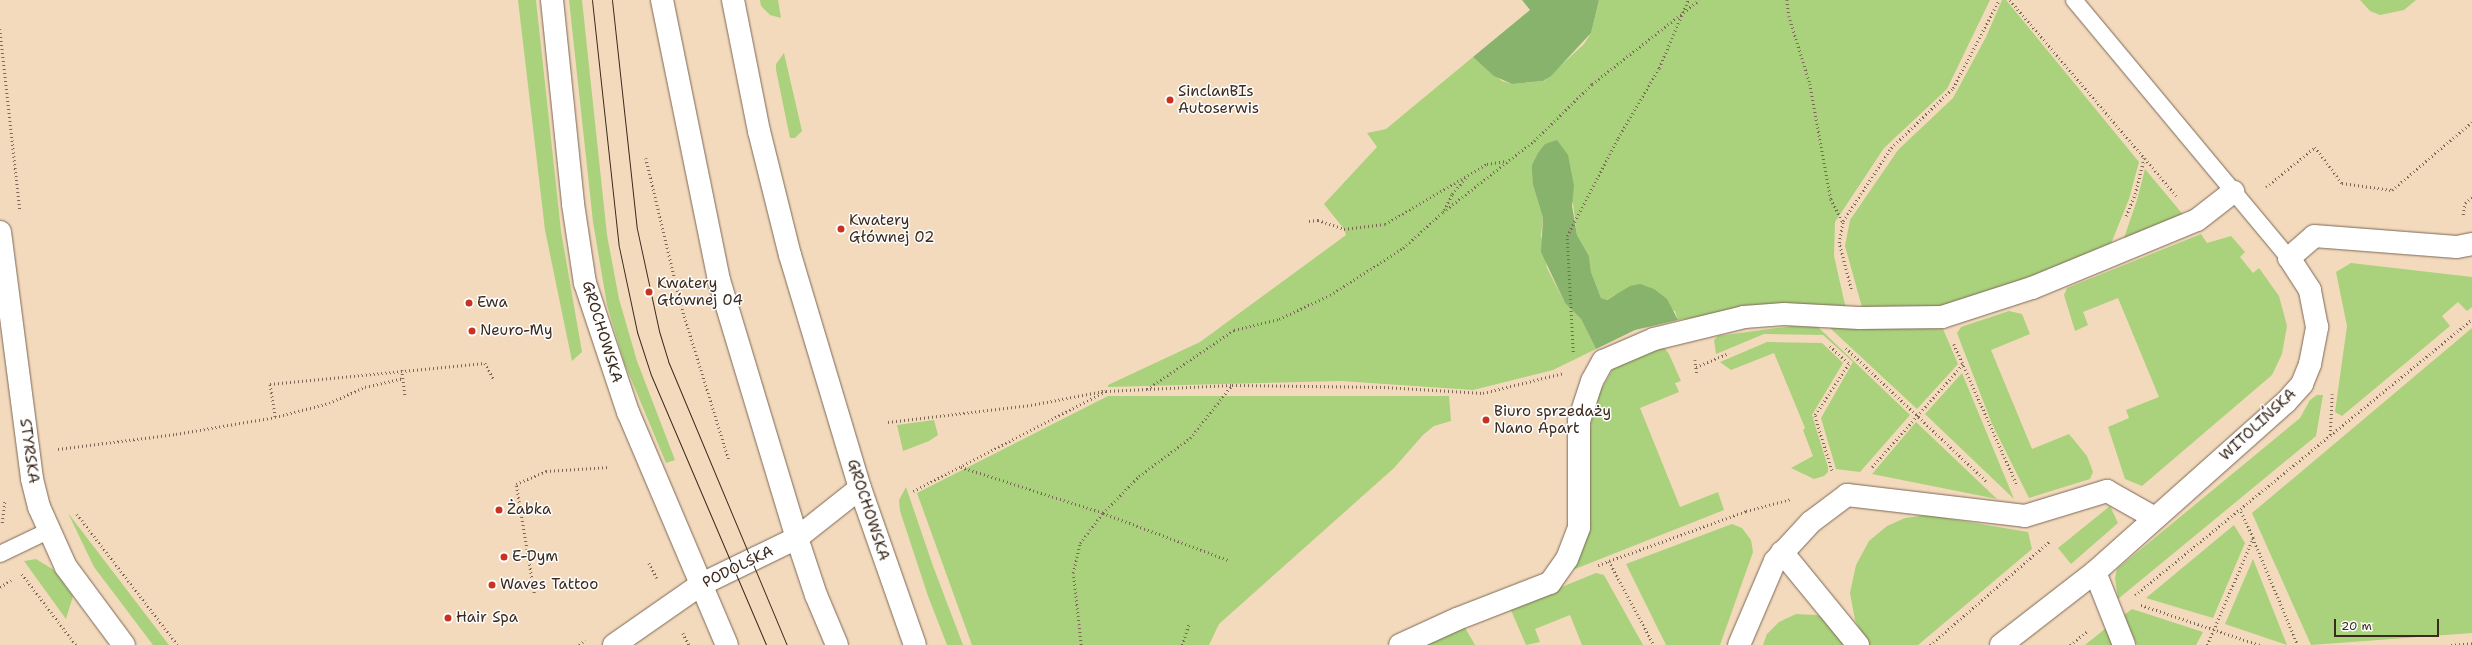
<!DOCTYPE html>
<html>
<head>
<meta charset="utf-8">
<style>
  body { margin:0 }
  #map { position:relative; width:2472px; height:645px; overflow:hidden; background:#f4dabd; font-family:"Shantell Sans",sans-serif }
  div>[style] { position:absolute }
  .green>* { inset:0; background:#aad17c }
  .forest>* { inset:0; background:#87b36c }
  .path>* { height:2.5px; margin-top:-1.25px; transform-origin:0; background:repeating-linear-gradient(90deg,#7c6856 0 1px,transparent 0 4px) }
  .roads { filter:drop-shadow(0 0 1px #7c6856) drop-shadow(0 0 1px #7c6856) }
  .lane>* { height:16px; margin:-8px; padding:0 8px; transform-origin:8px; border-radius:8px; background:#fff }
  .street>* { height:22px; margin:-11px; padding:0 11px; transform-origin:11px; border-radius:11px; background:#fff }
  .secondary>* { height:22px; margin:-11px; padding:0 11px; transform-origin:11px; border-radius:11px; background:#fff }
  .tram>* { height:1px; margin:-0.5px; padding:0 0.5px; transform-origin:0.5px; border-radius:0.5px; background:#3b2a1e }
  .dots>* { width:11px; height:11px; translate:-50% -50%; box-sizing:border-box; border:2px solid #fff; border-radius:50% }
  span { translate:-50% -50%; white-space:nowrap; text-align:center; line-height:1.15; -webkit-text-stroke:3px #fff; paint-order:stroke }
  .poi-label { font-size:15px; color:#3b2a1e }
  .left { translate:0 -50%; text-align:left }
  .street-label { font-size:15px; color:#3b2a1e }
  .scale { position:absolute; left:2334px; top:619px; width:105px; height:18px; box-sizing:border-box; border:2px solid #3b2a1e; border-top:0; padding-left:5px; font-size:12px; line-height:14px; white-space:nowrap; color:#3b2a1e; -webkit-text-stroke:3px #fff; paint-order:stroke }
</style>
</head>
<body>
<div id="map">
  <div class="green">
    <div style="clip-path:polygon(518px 0,536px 0,561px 231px,582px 352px,572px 361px,545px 230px)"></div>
    <div style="clip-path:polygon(569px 0,582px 0,607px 235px,619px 299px,637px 361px,675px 460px,666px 463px,624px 362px,607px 305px,593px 222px)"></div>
    <div style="clip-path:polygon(760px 0,778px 0,781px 18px,770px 15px,761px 6px)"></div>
    <div style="clip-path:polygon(1599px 0,1990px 0,1947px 89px,1884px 148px,1835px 222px,1834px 256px,1846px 309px,1745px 310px,1678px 320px,1675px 311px,1615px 295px,1606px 300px,1601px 298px,1591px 272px,1589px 256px,1577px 235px,1573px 203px,1532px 165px,1533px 185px,1543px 218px,1541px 235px,1547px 268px,1565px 303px,1581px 319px,1596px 349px,1553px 370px,1473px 390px,1341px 381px,1108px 387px,1108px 385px,1200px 342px,1346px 235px,1344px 229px,1324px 204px,1377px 147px,1367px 133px,1386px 129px,1473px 57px,1502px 81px,1512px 84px,1544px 81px,1584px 44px,1591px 33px)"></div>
    <div style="clip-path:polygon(2002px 0,2006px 0,2139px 162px,2129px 199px,2110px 246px,1995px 295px,1930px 311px,1862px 307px,1845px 246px,1850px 220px,1898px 150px,1953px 98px,1986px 37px)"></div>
    <div style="clip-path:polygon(2360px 0,2416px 0,2404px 10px,2380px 15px,2370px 11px)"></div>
    <div style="clip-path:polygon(784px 53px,802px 131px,795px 138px,790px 138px,776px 70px,776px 64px)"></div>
    <div style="clip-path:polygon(2145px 169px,2185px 217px,2123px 241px,2137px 200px)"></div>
    <div style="clip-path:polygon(2201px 234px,2207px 243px,2231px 236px,2245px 252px,2240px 257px,2253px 273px,2259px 268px,2279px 296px,2287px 326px,2282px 354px,2272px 375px,2142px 486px,2125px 479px,2108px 427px,2129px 418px,2126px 410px,2159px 397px,2118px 298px,2083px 312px,2088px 325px,2075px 331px,2064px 295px,2067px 288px)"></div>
    <div style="clip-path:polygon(2351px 263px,2472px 277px,2472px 307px,2467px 311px,2458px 302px,2442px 316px,2450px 326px,2342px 416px,2335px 412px,2347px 326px,2336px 272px)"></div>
    <div style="clip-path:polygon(2009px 311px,2022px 314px,2030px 334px,1991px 350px,2032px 449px,2069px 434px,2087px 456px,2093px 472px,2090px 479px,2029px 498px,1992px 424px,1957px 333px,1961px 327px)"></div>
    <div style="clip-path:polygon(1792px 326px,1818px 327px,1910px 415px,1860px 472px,1836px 469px,1821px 418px,1853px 362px,1823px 335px,1764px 334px,1716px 354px,1714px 340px,1718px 336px)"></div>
    <div style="clip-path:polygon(1830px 328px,1943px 329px,1958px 364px,1917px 409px)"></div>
    <div style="clip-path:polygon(2472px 328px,2472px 633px,2311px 645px,2252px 513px)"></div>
    <div style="clip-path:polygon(1767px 342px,1822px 343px,1843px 363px,1812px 415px,1828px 467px,1828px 472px,1824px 476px,1814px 479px,1791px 468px,1813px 456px,1803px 430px,1805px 428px,1774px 353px,1731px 370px,1720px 362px)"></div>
    <div style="clip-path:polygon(1657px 346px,1663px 346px,1669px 354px,1681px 381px,1675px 383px,1679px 392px,1640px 408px,1680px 507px,1718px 492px,1724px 510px,1575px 569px,1571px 567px,1594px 402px,1613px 369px)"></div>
    <div style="clip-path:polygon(1962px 373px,2014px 499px,1925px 414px)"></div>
    <div style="clip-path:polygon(2317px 395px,2323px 395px,2316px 436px,2118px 599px,2115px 578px,2117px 569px,2300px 418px,2310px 400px)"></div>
    <div style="clip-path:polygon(1108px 396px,1449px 396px,1451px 421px,1434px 426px,1423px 435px,1394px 468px,1219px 624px,1209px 645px,972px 645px,917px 493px)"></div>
    <div style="clip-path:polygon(934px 420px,938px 435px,929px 441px,903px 451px,897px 425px)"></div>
    <div style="clip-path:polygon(1916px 422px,1997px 499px,1872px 474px)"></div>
    <div style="clip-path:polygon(906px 487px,933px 566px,963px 645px,947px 645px,928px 596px,900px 511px,899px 500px)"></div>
    <div style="clip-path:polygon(2110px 506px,2118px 523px,2071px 564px,2058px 548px)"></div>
    <div style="clip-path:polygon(68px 513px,169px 645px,153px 645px,94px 567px)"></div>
    <div style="clip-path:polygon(1927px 515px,2028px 532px,2032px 549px,1918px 645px,1868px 645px,1855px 620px,1850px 593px,1856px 565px,1869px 541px,1887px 526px,1905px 518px)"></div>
    <div style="clip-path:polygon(1732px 524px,1742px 528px,1751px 540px,1753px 552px,1720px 645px,1666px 645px,1626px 564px)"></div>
    <div style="clip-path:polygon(2234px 525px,2245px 543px,2213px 618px,2146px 598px)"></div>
    <div style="clip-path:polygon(36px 559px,54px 570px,73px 596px,66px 619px,24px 561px)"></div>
    <div style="clip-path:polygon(2253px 559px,2287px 645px,2225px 624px)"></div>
    <div style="clip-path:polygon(1596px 573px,1604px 575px,1643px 645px,1582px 645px,1570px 615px,1535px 629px,1540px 642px,1526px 645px,1510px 608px)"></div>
    <div style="clip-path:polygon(2132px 609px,2203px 632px,2196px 645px,2137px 645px,2124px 615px)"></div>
    <div style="clip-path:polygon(1796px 614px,1817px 615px,1837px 625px,1853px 645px,1763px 645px,1767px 634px,1779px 622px)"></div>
    <div style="clip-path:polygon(1464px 626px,1475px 645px,1418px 645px)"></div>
    <div style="clip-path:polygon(2106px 628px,2113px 645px,2085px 645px)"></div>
  </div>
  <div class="forest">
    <div style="clip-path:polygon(1522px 0,1599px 0,1591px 33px,1551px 76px,1543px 81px,1512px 84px,1494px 76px,1473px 57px,1530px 10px)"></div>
    <div style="clip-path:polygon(1557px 140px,1568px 155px,1574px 186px,1572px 206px,1577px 235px,1589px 256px,1591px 272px,1601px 298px,1607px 300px,1630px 286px,1640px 284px,1654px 289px,1667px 299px,1678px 320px,1635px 330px,1596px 349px,1581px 319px,1565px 303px,1541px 252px,1543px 218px,1533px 185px,1532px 173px,1532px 165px,1538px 153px,1545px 144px)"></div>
  </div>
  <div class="path">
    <div style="left:1787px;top:0;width:16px;rotate:83deg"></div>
    <div style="left:1789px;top:16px;width:71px;rotate:72.8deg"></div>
    <div style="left:1810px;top:84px;width:117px;rotate:79.7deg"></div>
    <div style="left:1831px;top:199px;width:25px;rotate:63deg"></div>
    <div style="left:2010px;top:0;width:257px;rotate:49.6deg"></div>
    <div style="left:0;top:29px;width:181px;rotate:83.7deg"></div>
    <div style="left:646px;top:158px;width:151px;rotate:76.6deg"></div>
    <div style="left:681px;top:305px;width:162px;rotate:72.8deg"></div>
    <div style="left:2266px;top:187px;width:63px;rotate:-39.2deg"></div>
    <div style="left:2315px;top:147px;width:45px;rotate:53.1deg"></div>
    <div style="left:2342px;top:183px;width:50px;rotate:8deg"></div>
    <div style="left:2392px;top:190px;width:105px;rotate:-40.4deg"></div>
    <div style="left:1444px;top:210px;width:18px;rotate:-63deg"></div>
    <div style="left:1452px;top:194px;width:21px;rotate:-49deg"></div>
    <div style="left:2463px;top:215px;width:12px;rotate:-81deg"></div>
    <div style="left:2465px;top:203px;width:9px;rotate:-41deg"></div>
    <div style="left:2126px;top:216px;width:24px;rotate:-68deg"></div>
    <div style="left:2135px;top:194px;width:37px;rotate:-76deg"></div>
    <div style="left:1309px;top:221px;width:9px;rotate:-6deg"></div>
    <div style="left:1318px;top:220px;width:28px;rotate:19deg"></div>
    <div style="left:1344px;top:229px;width:41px;rotate:-7deg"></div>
    <div style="left:1385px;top:224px;width:118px;rotate:-30.5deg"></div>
    <div style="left:1487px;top:164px;width:19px;rotate:-9deg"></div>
    <div style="left:1851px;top:289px;width:48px;rotate:-104.6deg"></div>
    <div style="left:1839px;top:243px;width:22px;rotate:-80deg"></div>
    <div style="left:1843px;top:221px;width:87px;rotate:-56.7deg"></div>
    <div style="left:1891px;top:148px;width:86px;rotate:-44.1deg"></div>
    <div style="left:1953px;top:88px;width:99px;rotate:-62.4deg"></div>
    <div style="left:1954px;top:344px;width:154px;rotate:65.9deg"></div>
    <div style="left:1830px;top:346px;width:26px;rotate:43deg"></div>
    <div style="left:1849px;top:364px;width:62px;rotate:123.2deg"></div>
    <div style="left:1815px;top:416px;width:57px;rotate:72.5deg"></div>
    <div style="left:1846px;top:348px;width:193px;rotate:43.5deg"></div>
    <div style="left:1573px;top:352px;width:116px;rotate:-93deg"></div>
    <div style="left:1567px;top:236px;width:110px;rotate:-62.5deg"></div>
    <div style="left:1618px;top:138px;width:81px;rotate:-59.6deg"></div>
    <div style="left:1659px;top:68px;width:74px;rotate:-66.9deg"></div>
    <div style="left:1695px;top:360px;width:14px;rotate:82deg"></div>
    <div style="left:1696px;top:367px;width:36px;rotate:-23deg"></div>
    <div style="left:402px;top:370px;width:25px;rotate:83deg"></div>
    <div style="left:1147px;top:389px;width:105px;rotate:-34.1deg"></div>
    <div style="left:1234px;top:330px;width:46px;rotate:-13.7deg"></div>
    <div style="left:1279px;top:319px;width:56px;rotate:-25.2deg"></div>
    <div style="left:1330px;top:295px;width:87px;rotate:-32.8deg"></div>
    <div style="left:1403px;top:248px;width:54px;rotate:-42deg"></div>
    <div style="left:1443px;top:212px;width:115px;rotate:-38deg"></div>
    <div style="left:1534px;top:141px;width:81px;rotate:-44.5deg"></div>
    <div style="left:1592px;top:84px;width:136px;rotate:-38.1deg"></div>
    <div style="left:275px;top:417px;width:33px;rotate:-99deg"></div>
    <div style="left:270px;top:384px;width:216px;rotate:-5.6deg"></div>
    <div style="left:485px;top:363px;width:18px;rotate:61deg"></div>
    <div style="left:888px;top:422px;width:144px;rotate:-6.8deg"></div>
    <div style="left:1031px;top:405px;width:74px;rotate:-10.9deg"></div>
    <div style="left:2330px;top:435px;width:41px;rotate:-87.2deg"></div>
    <div style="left:58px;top:449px;width:119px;rotate:-7.2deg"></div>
    <div style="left:176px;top:434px;width:100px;rotate:-9.7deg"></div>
    <div style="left:275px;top:417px;width:56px;rotate:-14.5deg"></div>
    <div style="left:329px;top:403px;width:39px;rotate:-24deg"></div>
    <div style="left:365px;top:387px;width:39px;rotate:-13deg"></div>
    <div style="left:961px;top:467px;width:149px;rotate:17.9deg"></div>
    <div style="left:1103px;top:513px;width:134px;rotate:20.6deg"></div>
    <div style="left:1872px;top:467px;width:137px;rotate:-48.5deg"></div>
    <div style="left:913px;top:491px;width:217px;rotate:-27.4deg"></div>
    <div style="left:1106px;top:391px;width:126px;rotate:-2.7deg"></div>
    <div style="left:1232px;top:385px;width:152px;rotate:0.8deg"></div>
    <div style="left:1384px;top:387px;width:99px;rotate:3.5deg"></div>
    <div style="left:1483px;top:393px;width:83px;rotate:-13.9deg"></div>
    <div style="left:77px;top:514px;width:165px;rotate:52.4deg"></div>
    <div style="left:2px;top:523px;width:23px;rotate:-83deg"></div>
    <div style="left:2253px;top:538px;width:116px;rotate:67.2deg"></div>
    <div style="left:1609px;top:561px;width:95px;rotate:61.8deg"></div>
    <div style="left:649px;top:563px;width:17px;rotate:62deg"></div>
    <div style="left:1598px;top:565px;width:158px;rotate:-20deg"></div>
    <div style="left:1746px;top:511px;width:47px;rotate:-14.9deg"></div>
    <div style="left:22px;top:574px;width:89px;rotate:52.7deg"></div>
    <div style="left:0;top:587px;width:13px;rotate:-32deg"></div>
    <div style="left:534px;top:593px;width:110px;rotate:-99.4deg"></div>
    <div style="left:516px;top:484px;width:33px;rotate:-23deg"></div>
    <div style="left:546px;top:471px;width:64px;rotate:-3.6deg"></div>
    <div style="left:2135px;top:595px;width:436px;rotate:-39.3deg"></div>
    <div style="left:2141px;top:605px;width:126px;rotate:18.6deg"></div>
    <div style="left:683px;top:633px;width:13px;rotate:63deg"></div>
    <div style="left:579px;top:645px;width:8px;rotate:-40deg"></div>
    <div style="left:1081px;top:645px;width:72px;rotate:-96.3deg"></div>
    <div style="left:1073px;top:573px;width:31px;rotate:-77deg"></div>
    <div style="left:1080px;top:543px;width:38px;rotate:-53deg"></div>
    <div style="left:1103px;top:513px;width:52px;rotate:-45.8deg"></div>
    <div style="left:1139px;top:476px;width:64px;rotate:-36.7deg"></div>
    <div style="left:1190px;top:438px;width:68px;rotate:-51.6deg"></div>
    <div style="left:1182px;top:645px;width:23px;rotate:-72deg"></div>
    <div style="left:1930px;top:645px;width:159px;rotate:-40.9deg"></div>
    <div style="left:2070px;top:645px;width:21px;rotate:-39deg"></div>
    <div style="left:2207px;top:645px;width:116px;rotate:-66.7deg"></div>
    <div style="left:2253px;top:538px;width:31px;rotate:-115deg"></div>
    <div style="left:2451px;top:645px;width:21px;rotate:-5deg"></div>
  </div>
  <div class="roads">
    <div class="lane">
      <div style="left:2074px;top:0;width:336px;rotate:50.2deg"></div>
      <div style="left:0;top:554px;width:53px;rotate:-25.6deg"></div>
    </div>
    <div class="street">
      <div style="left:552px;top:0;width:205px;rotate:84.1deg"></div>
      <div style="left:573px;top:204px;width:80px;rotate:81.4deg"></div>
      <div style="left:585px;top:283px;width:136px;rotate:71.6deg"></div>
      <div style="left:628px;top:412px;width:253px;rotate:67deg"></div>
      <div style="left:0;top:232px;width:249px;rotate:82.6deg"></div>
      <div style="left:32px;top:479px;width:29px;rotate:76deg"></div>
      <div style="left:39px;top:507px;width:66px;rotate:65.8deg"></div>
      <div style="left:66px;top:567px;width:97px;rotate:53.4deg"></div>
      <div style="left:1782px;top:552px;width:120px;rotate:50.7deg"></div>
      <div style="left:2095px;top:572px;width:79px;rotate:68.3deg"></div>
      <div style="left:614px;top:645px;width:105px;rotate:-34.9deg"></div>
      <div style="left:700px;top:585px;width:108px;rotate:-25.9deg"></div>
      <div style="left:797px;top:538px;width:80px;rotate:-38.4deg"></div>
      <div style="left:1400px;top:645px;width:63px;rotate:-24.5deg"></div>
      <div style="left:1457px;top:619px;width:100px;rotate:-21.2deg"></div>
      <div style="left:1550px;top:583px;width:29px;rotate:-55deg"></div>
      <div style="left:1567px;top:559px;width:34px;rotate:-69deg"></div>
      <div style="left:1579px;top:527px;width:106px;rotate:-90deg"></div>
      <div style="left:1579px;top:421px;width:42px;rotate:-72deg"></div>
      <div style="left:1592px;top:381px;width:23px;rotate:-61deg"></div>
      <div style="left:1603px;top:361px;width:56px;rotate:-23.3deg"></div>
      <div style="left:1654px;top:339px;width:93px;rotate:-13.7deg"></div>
      <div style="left:1744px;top:317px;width:40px;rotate:-4.3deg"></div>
      <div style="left:1784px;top:314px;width:75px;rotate:3.1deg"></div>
      <div style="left:1859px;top:318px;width:83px;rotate:-0.7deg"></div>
      <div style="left:1942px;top:317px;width:95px;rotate:-17.9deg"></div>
      <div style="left:2032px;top:288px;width:178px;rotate:-22.4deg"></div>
      <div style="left:2197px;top:220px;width:46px;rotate:-37.9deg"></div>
      <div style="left:1739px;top:645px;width:91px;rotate:-66.8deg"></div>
      <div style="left:1775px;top:561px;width:53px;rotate:-47.3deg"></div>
      <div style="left:1811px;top:522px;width:45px;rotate:-36.9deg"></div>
      <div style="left:1847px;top:495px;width:179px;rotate:6.7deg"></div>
      <div style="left:2025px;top:516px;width:86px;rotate:-17deg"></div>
      <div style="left:2107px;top:491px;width:55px;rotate:29.4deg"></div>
      <div style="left:2001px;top:645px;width:119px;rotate:-37.8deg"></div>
      <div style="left:2095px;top:572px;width:256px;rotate:-41.7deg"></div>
      <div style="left:2286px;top:402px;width:24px;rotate:-48deg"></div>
      <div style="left:2302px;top:384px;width:22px;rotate:-68deg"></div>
      <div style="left:2310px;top:364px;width:38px;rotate:-79deg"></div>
      <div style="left:2317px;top:327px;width:38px;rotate:-101deg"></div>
      <div style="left:2310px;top:290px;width:38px;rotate:-123deg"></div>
      <div style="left:2289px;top:258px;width:33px;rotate:-41deg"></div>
      <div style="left:2314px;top:236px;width:143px;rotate:4.4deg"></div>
      <div style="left:2457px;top:247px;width:15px;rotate:-11deg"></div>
    </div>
    <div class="secondary">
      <div style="left:662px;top:0;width:286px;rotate:78.5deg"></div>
      <div style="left:719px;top:280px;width:270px;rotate:73.2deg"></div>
      <div style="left:797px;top:538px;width:60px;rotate:71.6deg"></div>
      <div style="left:816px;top:595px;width:54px;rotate:67.2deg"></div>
      <div style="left:733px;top:0;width:134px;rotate:78.8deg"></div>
      <div style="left:759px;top:131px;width:128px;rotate:76deg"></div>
      <div style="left:790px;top:255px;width:243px;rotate:73.3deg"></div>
      <div style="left:860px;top:488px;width:166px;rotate:70.7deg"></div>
    </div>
  </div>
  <div class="tram">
    <div style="left:592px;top:0;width:248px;rotate:83.8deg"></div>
    <div style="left:619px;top:247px;width:87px;rotate:78deg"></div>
    <div style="left:637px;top:332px;width:45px;rotate:72deg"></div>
    <div style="left:651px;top:375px;width:293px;rotate:66.9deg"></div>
    <div style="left:612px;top:0;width:230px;rotate:83.8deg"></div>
    <div style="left:637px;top:229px;width:104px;rotate:77.8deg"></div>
    <div style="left:659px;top:331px;width:31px;rotate:73deg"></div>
    <div style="left:668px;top:361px;width:308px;rotate:67.3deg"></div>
  </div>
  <div class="dots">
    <div style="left:1170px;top:100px;background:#c8321e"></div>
    <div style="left:841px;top:229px;background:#c8321e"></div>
    <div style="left:649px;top:292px;background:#c8321e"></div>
    <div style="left:469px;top:303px;background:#c8321e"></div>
    <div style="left:472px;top:331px;background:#c8321e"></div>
    <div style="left:1486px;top:420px;background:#c8321e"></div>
    <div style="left:499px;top:510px;background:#c8321e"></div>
    <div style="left:504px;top:557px;background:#c8321e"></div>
    <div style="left:492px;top:585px;background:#c8321e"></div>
    <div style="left:448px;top:618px;background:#c8321e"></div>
  </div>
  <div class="poi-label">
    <span class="left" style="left:1178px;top:100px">SinclanBIs<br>Autoserwis</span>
    <span class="left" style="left:849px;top:229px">Kwatery<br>Głównej 02</span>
    <span class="left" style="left:657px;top:292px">Kwatery<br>Głównej 04</span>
    <span class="left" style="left:477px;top:303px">Ewa</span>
    <span class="left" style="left:480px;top:331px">Neuro-My</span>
    <span class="left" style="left:1494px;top:420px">Biuro sprzedaży<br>Nano Apart</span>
    <span class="left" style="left:507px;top:510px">Żabka</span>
    <span class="left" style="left:512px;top:557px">E-Dym</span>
    <span class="left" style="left:500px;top:585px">Waves Tattoo</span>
    <span class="left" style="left:456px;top:618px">Hair Spa</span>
  </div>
  <div class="street-label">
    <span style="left:602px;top:332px;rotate:73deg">GROCHOWSKA</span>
    <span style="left:2258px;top:425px;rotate:-43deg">WITOLIŃSKA</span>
    <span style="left:29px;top:451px;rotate:82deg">STYRSKA</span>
    <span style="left:868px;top:510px;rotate:72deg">GROCHOWSKA</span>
    <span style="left:738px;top:567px;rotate:-26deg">PODOLSKA</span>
  </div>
  <div class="scale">20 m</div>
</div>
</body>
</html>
